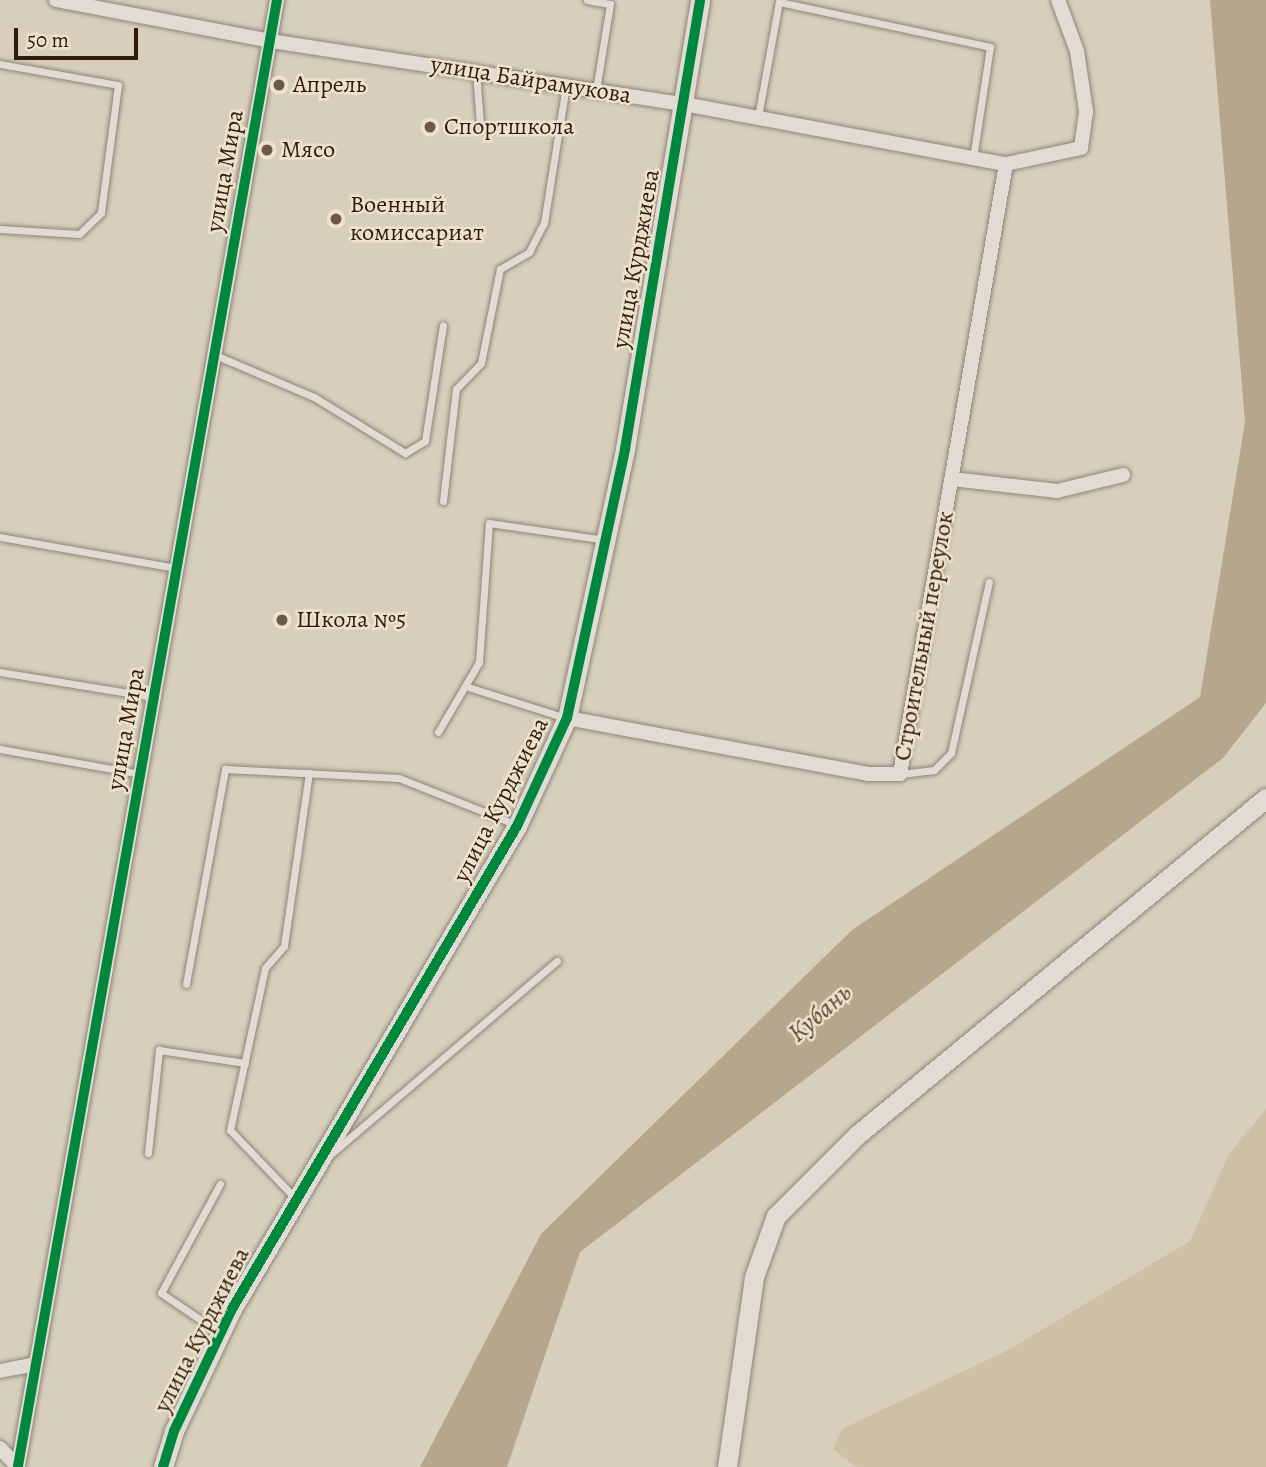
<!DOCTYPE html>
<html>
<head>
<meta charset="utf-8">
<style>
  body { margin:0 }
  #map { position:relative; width:1266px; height:1467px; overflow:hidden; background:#d7cfbc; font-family:Alegreya,serif }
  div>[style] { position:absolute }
  .green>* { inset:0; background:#cdc0a6 }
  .water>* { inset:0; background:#b5a68c }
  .roads { filter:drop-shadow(0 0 2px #8d8579) drop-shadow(0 0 2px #8d8579) }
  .lane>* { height:7px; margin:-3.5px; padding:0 3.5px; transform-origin:3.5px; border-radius:3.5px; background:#e0dcd3 }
  .street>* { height:14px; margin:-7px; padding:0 7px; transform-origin:7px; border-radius:7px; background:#e0dcd3 }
  .secondary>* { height:19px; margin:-9.5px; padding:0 9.5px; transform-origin:9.5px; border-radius:9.5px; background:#e0dcd3 }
  .cycleway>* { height:10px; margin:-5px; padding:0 5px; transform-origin:5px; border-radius:5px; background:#00873e }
  .dots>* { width:19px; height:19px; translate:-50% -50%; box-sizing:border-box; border:4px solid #ede2cc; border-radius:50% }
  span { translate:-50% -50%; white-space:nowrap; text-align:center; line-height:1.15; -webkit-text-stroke:5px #ede2cc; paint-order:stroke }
  .street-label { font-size:24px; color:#311b0b }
  .poi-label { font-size:24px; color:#311b0b }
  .left { translate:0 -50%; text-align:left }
  .water-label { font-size:26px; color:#5a4531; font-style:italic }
  .scale { position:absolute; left:14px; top:28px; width:124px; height:32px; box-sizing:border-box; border:4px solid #311b0b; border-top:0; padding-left:9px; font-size:21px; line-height:24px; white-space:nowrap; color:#311b0b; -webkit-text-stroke:5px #ede2cc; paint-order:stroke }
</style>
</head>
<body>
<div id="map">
  <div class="green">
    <div style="clip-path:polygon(1266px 1109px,1266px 1467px,857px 1467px,833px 1449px,842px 1429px,1010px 1349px,1190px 1241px,1229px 1154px)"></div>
  </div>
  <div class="water">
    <div style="clip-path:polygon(1210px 0,1266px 0,1266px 703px,1223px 758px,580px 1252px,507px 1467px,420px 1467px,541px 1234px,852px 930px,1200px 697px,1245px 422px)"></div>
  </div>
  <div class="roads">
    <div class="lane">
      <div style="left:587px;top:0;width:23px;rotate:10deg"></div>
      <div style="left:610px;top:4px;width:87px;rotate:99.2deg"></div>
      <div style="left:0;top:64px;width:120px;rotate:10.1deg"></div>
      <div style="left:118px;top:85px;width:129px;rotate:97.6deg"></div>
      <div style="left:101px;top:213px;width:30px;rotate:136deg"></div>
      <div style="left:79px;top:234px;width:79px;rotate:-176.4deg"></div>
      <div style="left:476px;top:73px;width:51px;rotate:85.5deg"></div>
      <div style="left:758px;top:117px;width:117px;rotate:-79.7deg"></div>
      <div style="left:779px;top:2px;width:216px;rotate:12deg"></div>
      <div style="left:990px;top:47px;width:112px;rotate:98.7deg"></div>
      <div style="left:215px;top:355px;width:108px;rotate:23deg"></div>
      <div style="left:314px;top:397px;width:107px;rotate:31.6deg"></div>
      <div style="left:405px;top:453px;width:23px;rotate:-31deg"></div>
      <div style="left:425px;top:441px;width:117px;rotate:-81.2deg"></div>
      <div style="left:443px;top:501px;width:113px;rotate:-83.4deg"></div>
      <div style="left:456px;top:389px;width:36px;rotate:-46deg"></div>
      <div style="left:481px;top:363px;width:96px;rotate:-78.6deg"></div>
      <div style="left:500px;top:269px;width:34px;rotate:-30deg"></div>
      <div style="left:529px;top:252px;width:33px;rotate:-63deg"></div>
      <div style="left:544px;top:223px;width:139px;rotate:-80.9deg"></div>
      <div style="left:0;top:537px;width:178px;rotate:10deg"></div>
      <div style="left:0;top:672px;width:155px;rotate:9.3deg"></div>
      <div style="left:465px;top:686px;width:106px;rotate:17.6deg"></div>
      <div style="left:438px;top:732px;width:81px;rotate:-59.6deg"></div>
      <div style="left:479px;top:662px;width:139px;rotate:-85.9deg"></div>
      <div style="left:489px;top:523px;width:117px;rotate:8.3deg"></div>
      <div style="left:0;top:749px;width:142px;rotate:10.1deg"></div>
      <div style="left:901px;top:774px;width:33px;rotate:-7deg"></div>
      <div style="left:934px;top:770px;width:24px;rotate:-45deg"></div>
      <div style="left:951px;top:753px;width:175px;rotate:-77.5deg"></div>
      <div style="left:186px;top:984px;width:219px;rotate:-79.7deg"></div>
      <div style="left:225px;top:769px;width:174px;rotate:3deg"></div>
      <div style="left:399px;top:778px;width:127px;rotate:21.7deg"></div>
      <div style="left:148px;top:1153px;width:104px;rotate:-83.9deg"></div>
      <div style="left:159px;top:1050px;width:87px;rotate:8.6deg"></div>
      <div style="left:332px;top:1153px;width:296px;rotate:-40.5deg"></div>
      <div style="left:296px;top:1199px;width:95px;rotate:-133.7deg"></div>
      <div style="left:230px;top:1130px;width:166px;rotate:-77.8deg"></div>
      <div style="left:265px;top:968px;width:29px;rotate:-49deg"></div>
      <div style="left:284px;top:946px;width:175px;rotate:-81.8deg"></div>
      <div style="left:220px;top:1333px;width:71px;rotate:-145.9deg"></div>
      <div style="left:161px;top:1293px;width:124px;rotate:-61.6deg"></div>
    </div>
    <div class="street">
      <div style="left:56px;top:0;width:218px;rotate:10.8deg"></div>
      <div style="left:270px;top:41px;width:419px;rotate:8.7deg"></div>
      <div style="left:684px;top:104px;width:328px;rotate:10.6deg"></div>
      <div style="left:1006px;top:164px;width:77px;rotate:-12deg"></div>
      <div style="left:1081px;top:148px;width:37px;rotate:-82deg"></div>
      <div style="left:1086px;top:111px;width:61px;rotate:-98.5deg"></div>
      <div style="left:1077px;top:51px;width:54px;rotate:-110.4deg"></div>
      <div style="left:952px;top:479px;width:106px;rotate:6.5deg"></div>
      <div style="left:1057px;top:491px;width:68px;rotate:-13.6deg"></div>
      <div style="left:567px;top:718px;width:306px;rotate:10.5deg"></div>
      <div style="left:868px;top:774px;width:32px"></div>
      <div style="left:900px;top:774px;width:619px;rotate:-80.14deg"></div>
      <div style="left:0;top:1371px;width:36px;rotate:-11deg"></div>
      <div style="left:0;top:1448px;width:26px;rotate:47deg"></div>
      <div style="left:18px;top:1466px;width:1489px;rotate:-79.98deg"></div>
    </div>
    <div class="secondary">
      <div style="left:163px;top:1467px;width:38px;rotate:-73deg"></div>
      <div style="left:174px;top:1431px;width:135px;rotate:-64.6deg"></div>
      <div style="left:232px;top:1309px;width:561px;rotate:-59.46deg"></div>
      <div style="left:517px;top:826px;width:119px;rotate:-65.2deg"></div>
      <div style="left:567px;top:718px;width:275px;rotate:-77.8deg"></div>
      <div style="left:625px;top:449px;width:455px;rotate:-80.5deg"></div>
      <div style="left:727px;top:1467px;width:192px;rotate:-81.9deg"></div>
      <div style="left:754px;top:1277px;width:65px;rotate:-70.2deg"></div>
      <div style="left:776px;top:1216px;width:115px;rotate:-45deg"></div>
      <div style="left:857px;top:1135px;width:530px;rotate:-39.49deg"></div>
    </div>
  </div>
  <div class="cycleway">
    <div style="left:18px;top:1466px;width:1489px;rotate:-79.98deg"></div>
    <div style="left:163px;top:1467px;width:38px;rotate:-73deg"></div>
    <div style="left:174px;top:1431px;width:135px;rotate:-64.6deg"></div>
    <div style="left:232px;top:1309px;width:561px;rotate:-59.46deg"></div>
    <div style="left:517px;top:826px;width:119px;rotate:-65.2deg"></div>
    <div style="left:567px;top:718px;width:275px;rotate:-77.8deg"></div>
    <div style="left:625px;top:449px;width:455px;rotate:-80.5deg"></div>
  </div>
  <div class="dots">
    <div style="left:279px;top:85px;background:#6b5a49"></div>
    <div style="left:430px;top:127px;background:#6b5a49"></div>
    <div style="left:267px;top:150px;background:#6b5a49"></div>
    <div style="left:336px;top:219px;background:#6b5a49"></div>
    <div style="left:282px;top:620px;background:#6b5a49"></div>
  </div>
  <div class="street-label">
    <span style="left:531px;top:80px;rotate:9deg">улица Байрамукова</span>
    <span style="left:225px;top:171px;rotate:-80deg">улица Мира</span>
    <span style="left:636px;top:259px;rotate:-80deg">улица Курджиева</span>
    <span style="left:924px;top:636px;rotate:-80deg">Строительный переулок</span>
    <span style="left:126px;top:729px;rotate:-80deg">улица Мира</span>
    <span style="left:501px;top:800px;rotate:-63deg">улица Курджиева</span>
    <span style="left:202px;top:1330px;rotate:-63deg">улица Курджиева</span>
  </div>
  <div class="poi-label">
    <span class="left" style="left:293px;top:85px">Апрель</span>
    <span class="left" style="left:444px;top:127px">Спортшкола</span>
    <span class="left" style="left:281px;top:150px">Мясо</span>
    <span class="left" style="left:350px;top:219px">Военный<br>комиссариат</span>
    <span class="left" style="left:296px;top:620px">Школа №5</span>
  </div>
  <div class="water-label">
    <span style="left:820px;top:1013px;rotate:-41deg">Кубань</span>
  </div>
  <div class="scale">50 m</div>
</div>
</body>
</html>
